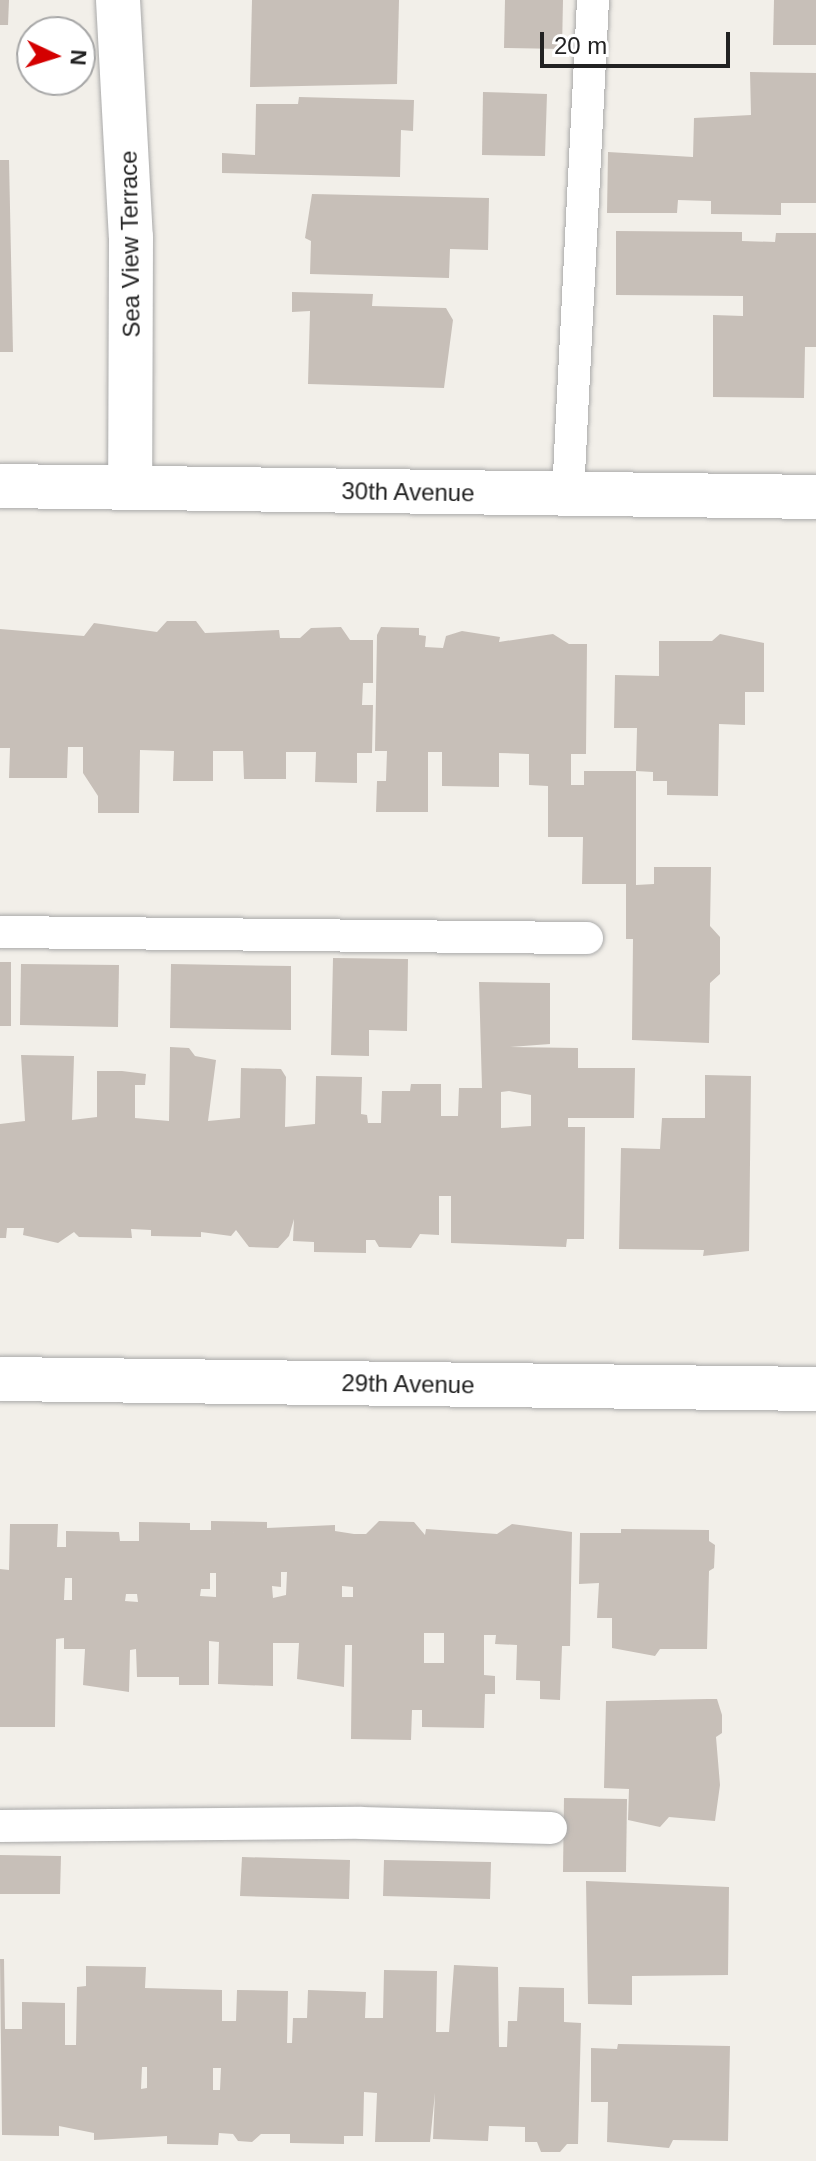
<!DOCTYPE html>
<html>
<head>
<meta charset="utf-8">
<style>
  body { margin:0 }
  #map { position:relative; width:816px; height:2161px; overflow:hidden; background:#f2efe9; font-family:Arial,sans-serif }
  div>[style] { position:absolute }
  .building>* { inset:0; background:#c7bfb8 }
  .roads { filter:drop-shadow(0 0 2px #a9a9a9) drop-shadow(0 0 2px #a9a9a9) }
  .lane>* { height:32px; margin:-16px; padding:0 16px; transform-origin:16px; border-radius:16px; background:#fff }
  .street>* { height:44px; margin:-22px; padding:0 22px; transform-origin:22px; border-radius:22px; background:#fff }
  span { translate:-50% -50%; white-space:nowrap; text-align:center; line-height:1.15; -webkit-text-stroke:8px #fff; paint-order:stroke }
  .street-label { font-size:24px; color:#222 }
  .north { position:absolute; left:16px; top:16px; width:80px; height:80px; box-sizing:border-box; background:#fff; border:2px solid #a7a7a7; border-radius:50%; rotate:94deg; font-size:22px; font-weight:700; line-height:32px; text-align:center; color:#222 }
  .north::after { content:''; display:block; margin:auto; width:28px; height:36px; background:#d40000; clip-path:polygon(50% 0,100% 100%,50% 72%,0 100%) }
  .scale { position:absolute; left:540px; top:32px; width:190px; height:36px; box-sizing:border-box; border:4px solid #222; border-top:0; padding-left:10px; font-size:24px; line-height:28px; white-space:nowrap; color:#222; -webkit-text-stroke:6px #fff; paint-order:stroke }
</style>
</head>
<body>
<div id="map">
  <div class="building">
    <div style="clip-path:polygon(0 0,9px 0,8px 25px,0 25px)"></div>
    <div style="clip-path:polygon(252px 0,399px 0,397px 84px,250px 87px)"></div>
    <div style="clip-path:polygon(505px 0,563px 0,562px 49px,504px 48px)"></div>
    <div style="clip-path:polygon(774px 0,816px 0,816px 45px,773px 45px)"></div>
    <div style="clip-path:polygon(750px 72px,816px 73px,816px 203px,781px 203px,781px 215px,711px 214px,711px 201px,678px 200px,677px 213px,607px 213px,608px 152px,693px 157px,694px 118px,751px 115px)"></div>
    <div style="clip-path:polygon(483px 92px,547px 94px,545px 156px,482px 155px)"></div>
    <div style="clip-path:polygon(299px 97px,414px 100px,413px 131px,401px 130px,400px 177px,222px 173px,222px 153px,255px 155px,256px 104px,298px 104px)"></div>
    <div style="clip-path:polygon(0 160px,9px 160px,13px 352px,0 352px)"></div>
    <div style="clip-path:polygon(312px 194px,489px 198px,488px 250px,450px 249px,449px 278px,310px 274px,311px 241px,305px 238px)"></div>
    <div style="clip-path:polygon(616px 231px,742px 232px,742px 241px,775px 242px,776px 233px,816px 233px,816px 347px,805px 347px,804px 398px,713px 397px,713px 315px,743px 316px,743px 296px,616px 295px)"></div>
    <div style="clip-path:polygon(292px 292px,373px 294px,372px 306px,446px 308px,453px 320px,444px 388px,308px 384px,310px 311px,292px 312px)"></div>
    <div style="clip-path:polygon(167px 621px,196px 621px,205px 633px,279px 630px,280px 638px,300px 638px,311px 628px,341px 627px,350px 640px,373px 640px,373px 683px,363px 683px,362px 705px,373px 705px,372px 753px,357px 753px,357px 783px,315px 782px,316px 752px,286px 752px,286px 779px,244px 779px,243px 751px,213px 751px,213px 781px,173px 781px,174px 751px,140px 750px,139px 813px,98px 813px,98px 796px,83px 773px,83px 747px,68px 747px,67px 778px,9px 778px,10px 748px,0 748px,0 629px,84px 636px,94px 623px,157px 632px)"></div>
    <div style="clip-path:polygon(381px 627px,419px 628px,419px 635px,426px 636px,425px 647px,443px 648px,446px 636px,462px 631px,500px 637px,499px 642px,553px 634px,569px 644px,587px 644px,586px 754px,571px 754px,571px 785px,584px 785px,584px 771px,636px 771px,636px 885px,654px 884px,654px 867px,711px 867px,710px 926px,720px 937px,720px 974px,710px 983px,709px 1043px,632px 1040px,633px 939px,626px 939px,626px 884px,582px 884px,583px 837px,548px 837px,548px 786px,529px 785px,529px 754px,499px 753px,499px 787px,442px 786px,442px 752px,428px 752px,428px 812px,376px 812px,377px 781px,386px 781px,387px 751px,375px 751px,377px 635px)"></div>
    <div style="clip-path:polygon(720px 634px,764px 643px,764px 692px,745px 692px,745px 725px,719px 724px,718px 796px,667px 795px,667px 781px,653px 781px,653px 772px,636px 771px,637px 728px,614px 728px,615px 675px,659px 676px,659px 641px,712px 641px)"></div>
    <div style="clip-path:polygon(333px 958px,408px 959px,407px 1031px,369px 1030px,369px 1056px,331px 1055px)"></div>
    <div style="clip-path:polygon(0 962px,11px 962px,11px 1026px,0 1026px)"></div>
    <div style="clip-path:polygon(21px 964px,119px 965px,118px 1027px,20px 1025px)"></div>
    <div style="clip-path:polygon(171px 964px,291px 966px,291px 1030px,170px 1028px)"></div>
    <div style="clip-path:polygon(evenodd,479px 982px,550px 983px,550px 1044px,510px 1047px,578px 1048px,578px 1068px,635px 1068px,634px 1118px,568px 1118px,568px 1127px,585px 1127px,584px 1239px,567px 1239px,566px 1247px,451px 1243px,451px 1196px,439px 1196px,439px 1235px,420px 1234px,411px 1248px,379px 1247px,375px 1240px,366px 1240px,366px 1253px,314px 1252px,314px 1242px,293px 1241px,294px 1219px,289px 1236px,278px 1248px,249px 1247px,236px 1230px,231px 1236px,201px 1232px,201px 1237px,151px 1236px,151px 1230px,131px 1229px,132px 1238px,79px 1237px,74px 1232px,58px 1243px,23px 1235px,24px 1228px,7px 1228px,6px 1238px,0 1238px,0 1124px,25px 1121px,21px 1055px,74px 1056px,72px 1120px,97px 1117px,97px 1071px,122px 1071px,146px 1074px,145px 1085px,135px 1085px,135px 1118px,169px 1121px,170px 1047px,189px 1048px,195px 1056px,216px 1060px,208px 1121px,240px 1118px,241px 1068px,281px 1069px,286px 1077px,285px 1127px,315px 1124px,316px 1076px,362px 1077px,361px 1114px,367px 1115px,368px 1123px,381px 1123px,382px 1091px,410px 1091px,411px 1084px,441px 1084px,441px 1116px,458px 1116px,459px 1088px,482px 1088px,479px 982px,509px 1091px,531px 1095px,531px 1126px,501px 1128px,501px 1092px,509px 1091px)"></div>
    <div style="clip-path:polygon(705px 1075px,751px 1076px,749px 1251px,703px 1256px,704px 1250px,619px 1249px,621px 1148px,660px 1149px,662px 1118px,705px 1118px)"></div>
    <div style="clip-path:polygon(evenodd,211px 1521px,267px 1522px,267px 1528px,335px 1525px,335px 1531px,354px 1534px,366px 1534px,379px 1521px,414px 1522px,425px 1535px,426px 1529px,497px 1534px,512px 1524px,572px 1532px,570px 1646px,562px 1646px,560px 1700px,540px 1699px,540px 1681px,516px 1680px,517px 1645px,495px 1644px,496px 1635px,484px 1635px,484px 1675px,495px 1676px,495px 1694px,485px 1694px,484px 1728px,422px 1727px,422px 1710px,412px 1710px,411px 1740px,351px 1739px,352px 1645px,345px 1645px,344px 1687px,297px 1679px,299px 1643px,273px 1643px,273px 1686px,218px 1684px,219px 1642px,209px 1641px,209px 1685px,179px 1685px,179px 1677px,137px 1677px,136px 1649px,130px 1650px,129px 1692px,83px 1685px,85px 1649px,64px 1649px,64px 1638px,56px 1639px,55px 1727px,0 1727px,0 1569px,9px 1570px,10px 1524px,58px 1524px,57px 1547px,66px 1547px,66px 1531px,119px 1532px,120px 1541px,139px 1541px,139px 1522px,190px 1523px,190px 1530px,211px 1530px,211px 1521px,281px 1572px,287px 1572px,286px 1595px,273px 1598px,272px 1586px,281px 1587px,281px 1572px,211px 1521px,210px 1573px,216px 1573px,216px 1597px,200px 1596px,201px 1589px,210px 1589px,210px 1573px,211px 1521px,65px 1578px,72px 1578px,72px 1600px,64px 1600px,65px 1578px,211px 1521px,342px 1586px,353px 1587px,353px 1597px,342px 1597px,342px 1586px,211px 1521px,126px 1594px,137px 1594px,138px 1602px,125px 1601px,126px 1594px,211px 1521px,424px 1633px,444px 1633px,444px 1663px,424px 1663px,424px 1633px)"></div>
    <div style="clip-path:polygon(621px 1529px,709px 1530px,709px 1541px,715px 1545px,714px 1568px,709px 1571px,707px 1649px,660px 1649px,655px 1656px,612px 1648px,612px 1618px,597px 1618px,599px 1583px,579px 1584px,580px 1533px,621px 1533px)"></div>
    <div style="clip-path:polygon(708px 1699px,717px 1699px,722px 1715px,722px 1733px,716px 1737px,720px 1785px,715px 1821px,669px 1817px,660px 1827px,628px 1820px,629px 1789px,604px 1788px,606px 1701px)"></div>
    <div style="clip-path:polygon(564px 1798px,627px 1799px,626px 1872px,563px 1872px)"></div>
    <div style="clip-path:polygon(0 1855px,61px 1856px,60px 1894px,0 1894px)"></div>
    <div style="clip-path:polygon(242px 1857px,350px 1860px,349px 1899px,240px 1896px)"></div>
    <div style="clip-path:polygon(384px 1860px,491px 1862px,490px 1899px,383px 1896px)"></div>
    <div style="clip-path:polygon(586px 1881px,729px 1887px,728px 1975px,632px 1976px,632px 2005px,588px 2004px)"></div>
    <div style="clip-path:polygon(evenodd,0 1959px,4px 1959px,5px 2029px,22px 2029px,22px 2002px,65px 2003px,65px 2045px,76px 2045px,77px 1987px,86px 1986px,86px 1966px,146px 1967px,145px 1988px,222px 1990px,222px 2021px,236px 2021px,237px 1990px,288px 1991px,287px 2043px,292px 2043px,293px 2018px,307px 2018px,308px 1990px,366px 1992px,365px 2018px,383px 2018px,384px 1970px,437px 1971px,436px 2032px,449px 2032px,454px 1965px,498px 1967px,499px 2047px,507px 2047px,508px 2021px,517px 2021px,519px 1987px,564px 1988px,564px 2022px,581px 2023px,578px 2144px,567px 2144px,560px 2152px,541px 2152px,537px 2142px,525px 2142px,525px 2127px,489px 2126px,488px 2141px,433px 2139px,435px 2093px,430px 2142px,375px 2142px,377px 2093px,364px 2092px,363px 2136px,344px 2136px,344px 2144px,290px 2143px,290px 2134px,261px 2134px,252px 2142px,238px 2141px,233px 2134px,219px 2133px,218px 2145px,167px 2144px,167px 2136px,94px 2140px,94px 2133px,59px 2126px,59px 2136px,2px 2135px,0 1959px,142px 2067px,147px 2067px,147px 2088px,141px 2089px,142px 2067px,0 1959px,213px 2068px,221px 2068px,220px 2090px,213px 2090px,213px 2068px)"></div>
    <div style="clip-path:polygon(618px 2044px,730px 2046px,728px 2141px,673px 2140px,669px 2148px,607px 2142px,608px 2102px,591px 2102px,591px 2048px,617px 2049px)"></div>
  </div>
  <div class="roads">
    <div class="lane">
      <div style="left:568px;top:494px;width:495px;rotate:-87.1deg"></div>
      <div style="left:0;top:932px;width:587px;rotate:0.59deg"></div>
      <div style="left:0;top:1826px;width:361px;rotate:-0.5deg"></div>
      <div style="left:361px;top:1823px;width:190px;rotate:1.5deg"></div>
    </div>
    <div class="street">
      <div style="left:118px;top:0;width:237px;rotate:86.9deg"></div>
      <div style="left:131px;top:237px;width:251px;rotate:90.2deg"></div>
      <div style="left:0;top:486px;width:816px;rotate:0.77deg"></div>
      <div style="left:0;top:1379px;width:816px;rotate:0.7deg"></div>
    </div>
  </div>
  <div class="street-label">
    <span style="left:130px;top:244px;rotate:-91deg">Sea View Terrace</span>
    <span style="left:408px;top:492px;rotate:1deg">30th Avenue</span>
    <span style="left:408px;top:1384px;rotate:1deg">29th Avenue</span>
  </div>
  <div class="north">N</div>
  <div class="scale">20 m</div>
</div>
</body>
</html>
